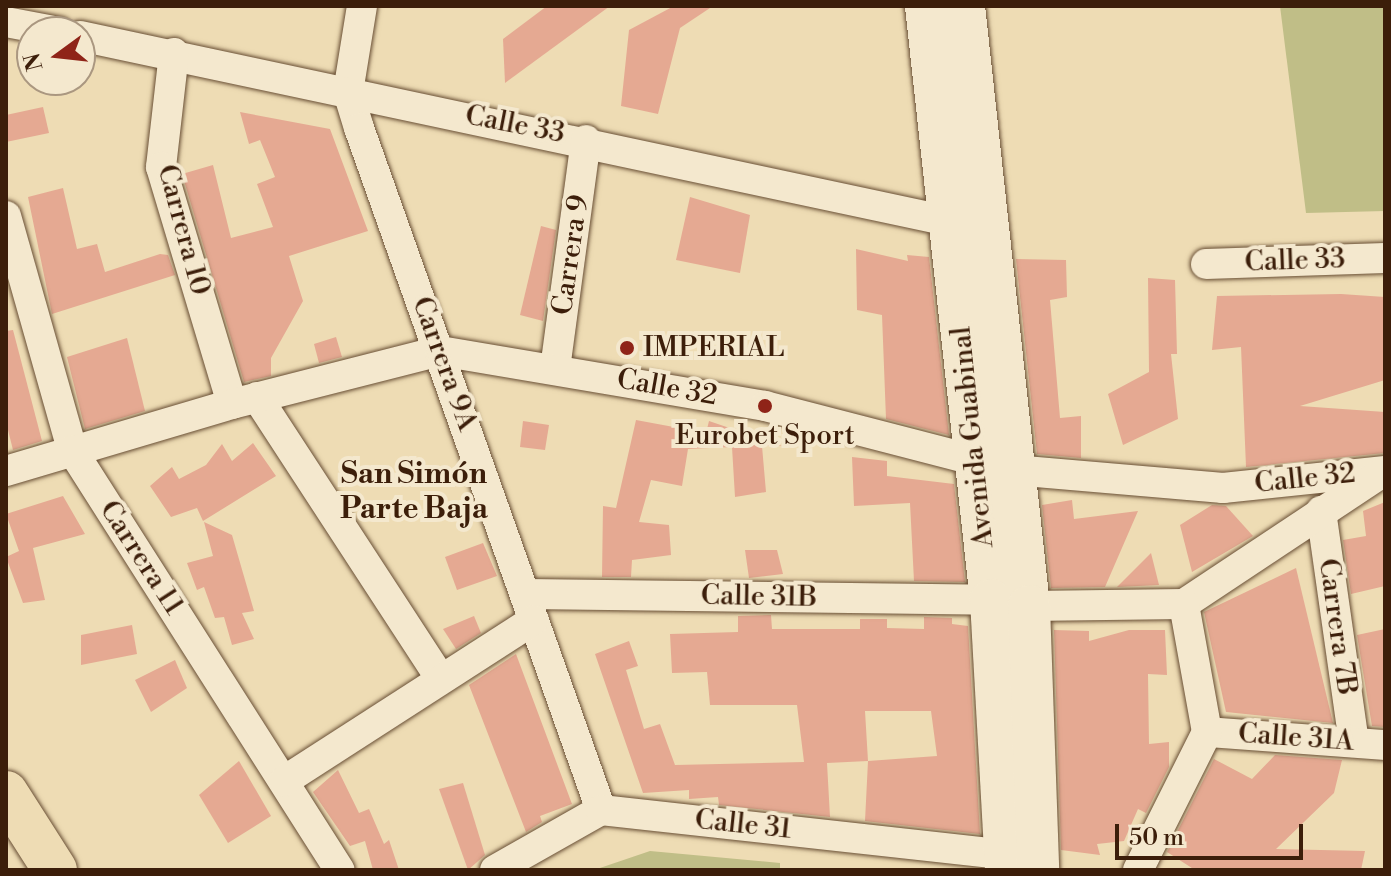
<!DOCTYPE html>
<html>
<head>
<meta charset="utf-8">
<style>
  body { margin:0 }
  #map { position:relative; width:1391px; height:876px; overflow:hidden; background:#eedcb4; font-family:"Libre Bodoni",serif }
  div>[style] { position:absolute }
  .green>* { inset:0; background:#c0be87 }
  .building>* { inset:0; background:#e5a992 }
  .roads { filter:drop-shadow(0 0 2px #684e34) drop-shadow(0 0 2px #684e34) }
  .minor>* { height:30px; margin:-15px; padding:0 15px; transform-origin:15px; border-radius:15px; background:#f4e8ce }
  .secondary>* { height:42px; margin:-21px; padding:0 21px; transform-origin:21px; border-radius:21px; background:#f4e8ce }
  .primary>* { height:44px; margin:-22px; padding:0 22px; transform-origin:22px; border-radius:22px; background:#eedcb4 }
  .dots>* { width:22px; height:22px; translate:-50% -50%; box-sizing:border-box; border:4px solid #f4e8ce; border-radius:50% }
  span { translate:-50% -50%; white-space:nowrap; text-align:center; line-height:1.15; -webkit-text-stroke:8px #f4e8ce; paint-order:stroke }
  .street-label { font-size:28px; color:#3c1e0a }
  .poi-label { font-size:28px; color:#3c1e0a }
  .left { translate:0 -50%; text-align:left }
  .neighbourhood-label { font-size:30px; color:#3c1e0a; font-weight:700 }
  .frame { position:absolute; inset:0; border:8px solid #3c1e0a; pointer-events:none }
  .north { position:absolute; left:16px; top:16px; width:80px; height:80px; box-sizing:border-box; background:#f4e8ce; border:2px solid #aa9780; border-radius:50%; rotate:255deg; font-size:22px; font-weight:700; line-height:32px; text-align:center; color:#3c1e0a }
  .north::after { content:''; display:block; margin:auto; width:28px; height:36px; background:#8f2418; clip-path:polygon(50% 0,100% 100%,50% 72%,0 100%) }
  .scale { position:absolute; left:1115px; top:824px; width:188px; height:36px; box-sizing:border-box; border:4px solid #3c1e0a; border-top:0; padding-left:10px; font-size:24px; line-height:28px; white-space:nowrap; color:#3c1e0a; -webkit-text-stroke:6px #f4e8ce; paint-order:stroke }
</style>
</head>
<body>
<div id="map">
  <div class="green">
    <div style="clip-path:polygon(1280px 6px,1385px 6px,1385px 211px,1306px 213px)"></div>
    <div style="clip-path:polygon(650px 851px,780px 863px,780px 870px,594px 870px)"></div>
  </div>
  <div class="building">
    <div style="clip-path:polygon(547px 6px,610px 6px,505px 83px,503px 39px)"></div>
    <div style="clip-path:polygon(674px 6px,713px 6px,680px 28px,658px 114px,621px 106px,629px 30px)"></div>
    <div style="clip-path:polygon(43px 107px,49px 133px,6px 142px,6px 115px)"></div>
    <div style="clip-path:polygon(240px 112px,330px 129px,368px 231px,289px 256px,303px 301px,271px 358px,271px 376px,244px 382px,182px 174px,213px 165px,231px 238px,273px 227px,257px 184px,275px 177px,260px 140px,249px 144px)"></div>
    <div style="clip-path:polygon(63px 188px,77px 249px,97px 244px,105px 272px,160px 254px,168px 255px,175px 275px,52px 314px,28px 197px)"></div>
    <div style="clip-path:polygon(690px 197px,750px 215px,740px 273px,676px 260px)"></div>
    <div style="clip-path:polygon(541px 226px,556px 230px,543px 321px,520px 315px)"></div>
    <div style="clip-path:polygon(856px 249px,908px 261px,907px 255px,929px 257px,949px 435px,886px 419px,882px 315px,857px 310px)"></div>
    <div style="clip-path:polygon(1016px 259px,1066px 260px,1067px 297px,1050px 300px,1060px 418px,1081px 416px,1081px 458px,1037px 454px)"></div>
    <div style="clip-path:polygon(1148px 278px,1175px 280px,1177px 354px,1171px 354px,1178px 419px,1123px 445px,1108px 394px,1149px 372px)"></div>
    <div style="clip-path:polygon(1341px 294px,1385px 297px,1385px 380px,1300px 406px,1385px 412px,1385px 453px,1246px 467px,1241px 347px,1212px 350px,1217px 296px)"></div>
    <div style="clip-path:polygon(13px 330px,42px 441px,13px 450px,6px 422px,6px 331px)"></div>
    <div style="clip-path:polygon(336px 337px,342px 357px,319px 363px,314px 344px)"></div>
    <div style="clip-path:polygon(127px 338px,145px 411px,85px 429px,67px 357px)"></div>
    <div style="clip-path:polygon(636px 420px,706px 433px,709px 421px,782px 446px,762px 446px,766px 492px,735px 497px,732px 447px,688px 449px,682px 486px,651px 480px,639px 522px,669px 525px,671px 555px,632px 560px,631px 577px,602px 577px,603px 506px,616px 508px)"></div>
    <div style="clip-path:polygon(523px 421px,549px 425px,545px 450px,520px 447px)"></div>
    <div style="clip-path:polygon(253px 443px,276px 476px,203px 521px,197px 508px,171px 517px,150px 486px,172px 467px,179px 479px,206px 465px,222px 444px,232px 461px)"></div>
    <div style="clip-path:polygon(852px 457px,887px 461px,887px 476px,954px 484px,965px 582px,914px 581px,910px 503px,854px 506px)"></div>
    <div style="clip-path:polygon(63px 496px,85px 534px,33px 548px,45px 600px,23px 603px,6px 557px,19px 551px,6px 514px)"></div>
    <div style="clip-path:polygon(1072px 500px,1074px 519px,1138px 511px,1105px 587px,1051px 588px,1042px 505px)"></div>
    <div style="clip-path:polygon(1385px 502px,1385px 586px,1351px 594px,1343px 540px,1366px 536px,1363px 511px)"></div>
    <div style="clip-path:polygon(1212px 505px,1226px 506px,1253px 536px,1192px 572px,1180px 525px)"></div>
    <div style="clip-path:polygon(204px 522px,232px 535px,254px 611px,242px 613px,254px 639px,232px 645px,224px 617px,215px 618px,204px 587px,197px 590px,187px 563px,213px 556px)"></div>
    <div style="clip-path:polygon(483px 543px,497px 576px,457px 590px,445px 557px)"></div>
    <div style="clip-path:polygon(745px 550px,777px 550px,783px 574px,749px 578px)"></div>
    <div style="clip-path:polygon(1151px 553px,1159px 585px,1117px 587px)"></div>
    <div style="clip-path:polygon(1296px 568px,1333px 723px,1226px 712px,1204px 612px)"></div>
    <div style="clip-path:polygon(evenodd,771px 615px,772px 629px,860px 629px,860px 619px,887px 619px,887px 628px,924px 629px,924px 617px,952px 618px,952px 624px,968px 626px,980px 834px,865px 821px,868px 761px,827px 763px,830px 817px,719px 805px,718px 797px,689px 799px,689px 790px,643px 793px,595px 654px,629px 641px,638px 666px,626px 670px,644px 729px,660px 724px,675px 765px,804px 762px,797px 705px,710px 705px,707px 672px,672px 673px,670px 634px,738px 632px,738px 616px,771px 615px,865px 711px,931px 711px,937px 756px,868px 761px,865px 711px)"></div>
    <div style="clip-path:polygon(474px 616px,481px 633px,456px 649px,443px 629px)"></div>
    <div style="clip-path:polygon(132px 625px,137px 654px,81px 665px,81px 635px)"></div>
    <div style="clip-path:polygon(1385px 629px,1385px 727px,1372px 726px,1357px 635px)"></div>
    <div style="clip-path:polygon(1054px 630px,1089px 631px,1089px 641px,1129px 630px,1165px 630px,1167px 675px,1148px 674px,1149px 744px,1169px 742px,1169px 767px,1146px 813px,1138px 809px,1124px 841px,1097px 844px,1100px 855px,1061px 850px)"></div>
    <div style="clip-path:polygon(516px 654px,572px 804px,540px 816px,542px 822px,526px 832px,469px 685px)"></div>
    <div style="clip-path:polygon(175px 660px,187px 688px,151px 712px,135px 680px)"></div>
    <div style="clip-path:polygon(1275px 755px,1342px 760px,1334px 793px,1276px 849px,1365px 851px,1361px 870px,1195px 870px,1167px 852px,1214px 759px,1252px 779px)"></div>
    <div style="clip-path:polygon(239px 761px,271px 816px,228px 843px,199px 795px)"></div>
    <div style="clip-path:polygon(338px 770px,359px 813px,369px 809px,384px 844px,389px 840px,399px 870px,373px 870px,365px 841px,350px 846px,313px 792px)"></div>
    <div style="clip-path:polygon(463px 783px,485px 855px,468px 870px,439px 789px)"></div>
  </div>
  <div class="roads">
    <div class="minor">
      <div style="left:362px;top:6px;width:87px;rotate:99.2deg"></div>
      <div style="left:348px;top:92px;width:38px;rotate:73deg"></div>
      <div style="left:359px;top:128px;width:724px;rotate:70.46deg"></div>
      <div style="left:6px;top:22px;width:54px;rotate:10.7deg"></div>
      <div style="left:80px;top:36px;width:887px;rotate:12.03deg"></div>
      <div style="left:174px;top:53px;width:115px;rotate:96.5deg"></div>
      <div style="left:161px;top:167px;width:247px;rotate:73.3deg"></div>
      <div style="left:6px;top:216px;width:243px;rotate:74.2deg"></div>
      <div style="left:72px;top:450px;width:498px;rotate:57.5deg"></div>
      <div style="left:1206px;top:264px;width:179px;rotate:-1.9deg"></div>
      <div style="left:555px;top:369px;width:231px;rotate:-82.3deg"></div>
      <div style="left:257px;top:397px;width:335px;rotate:56.9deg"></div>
      <div style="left:6px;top:471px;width:236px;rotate:-16.5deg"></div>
      <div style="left:232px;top:404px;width:215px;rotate:-14.3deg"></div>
      <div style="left:440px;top:351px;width:330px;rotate:9.6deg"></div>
      <div style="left:765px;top:406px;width:256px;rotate:14.5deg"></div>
      <div style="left:1013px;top:470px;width:211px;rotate:4.9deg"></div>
      <div style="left:1223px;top:488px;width:163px;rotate:-6deg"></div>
      <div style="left:1321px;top:511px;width:233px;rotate:81.9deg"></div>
      <div style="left:527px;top:594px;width:464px;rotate:0.7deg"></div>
      <div style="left:1029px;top:606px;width:155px;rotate:-0.7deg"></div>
      <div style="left:1184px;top:604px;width:235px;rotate:-33.6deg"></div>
      <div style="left:1207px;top:732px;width:178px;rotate:4.2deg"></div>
      <div style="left:284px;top:781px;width:297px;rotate:-32.8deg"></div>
      <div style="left:495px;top:870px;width:122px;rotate:-29.5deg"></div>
      <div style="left:601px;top:810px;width:408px;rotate:6.3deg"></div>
      <div style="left:1138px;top:870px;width:154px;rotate:-63.4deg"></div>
      <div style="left:1207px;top:732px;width:130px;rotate:-100.2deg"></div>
    </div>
    <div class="secondary">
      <div style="left:926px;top:6px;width:598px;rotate:83.76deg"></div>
      <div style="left:991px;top:600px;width:270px;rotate:86.8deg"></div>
      <div style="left:964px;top:6px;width:604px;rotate:83.82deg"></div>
      <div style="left:1029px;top:606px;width:264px;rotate:88deg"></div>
    </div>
    <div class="primary">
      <div style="left:6px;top:793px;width:91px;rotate:57.5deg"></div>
    </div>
  </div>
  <div class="dots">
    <div style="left:627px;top:348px;background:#8f2418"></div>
    <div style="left:765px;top:406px;background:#8f2418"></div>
  </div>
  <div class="street-label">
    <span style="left:515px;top:125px;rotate:11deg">Calle 33</span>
    <span style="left:183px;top:230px;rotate:75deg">Carrera 10</span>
    <span style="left:571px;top:255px;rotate:-82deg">Carrera 9</span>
    <span style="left:1295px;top:261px;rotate:-2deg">Calle 33</span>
    <span style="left:444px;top:364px;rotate:70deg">Carrera 9A</span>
    <span style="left:667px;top:388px;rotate:10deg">Calle 32</span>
    <span style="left:973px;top:437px;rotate:-96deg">Avenida Guabinal</span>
    <span style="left:1305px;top:479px;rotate:-6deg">Calle 32</span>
    <span style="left:141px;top:558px;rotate:57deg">Carrera 11</span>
    <span style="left:759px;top:597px;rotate:1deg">Calle 31B</span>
    <span style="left:1337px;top:627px;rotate:82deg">Carrera 7B</span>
    <span style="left:1296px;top:738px;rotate:4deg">Calle 31A</span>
    <span style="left:743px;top:825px;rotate:6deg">Calle 31</span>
  </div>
  <div class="poi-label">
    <span class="left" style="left:643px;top:348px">IMPERIAL</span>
    <span style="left:765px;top:436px">Eurobet Sport</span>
  </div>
  <div class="neighbourhood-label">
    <span style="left:414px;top:491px">San Simón<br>Parte Baja</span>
  </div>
  <div class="frame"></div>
  <div class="north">N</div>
  <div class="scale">50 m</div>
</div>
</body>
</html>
